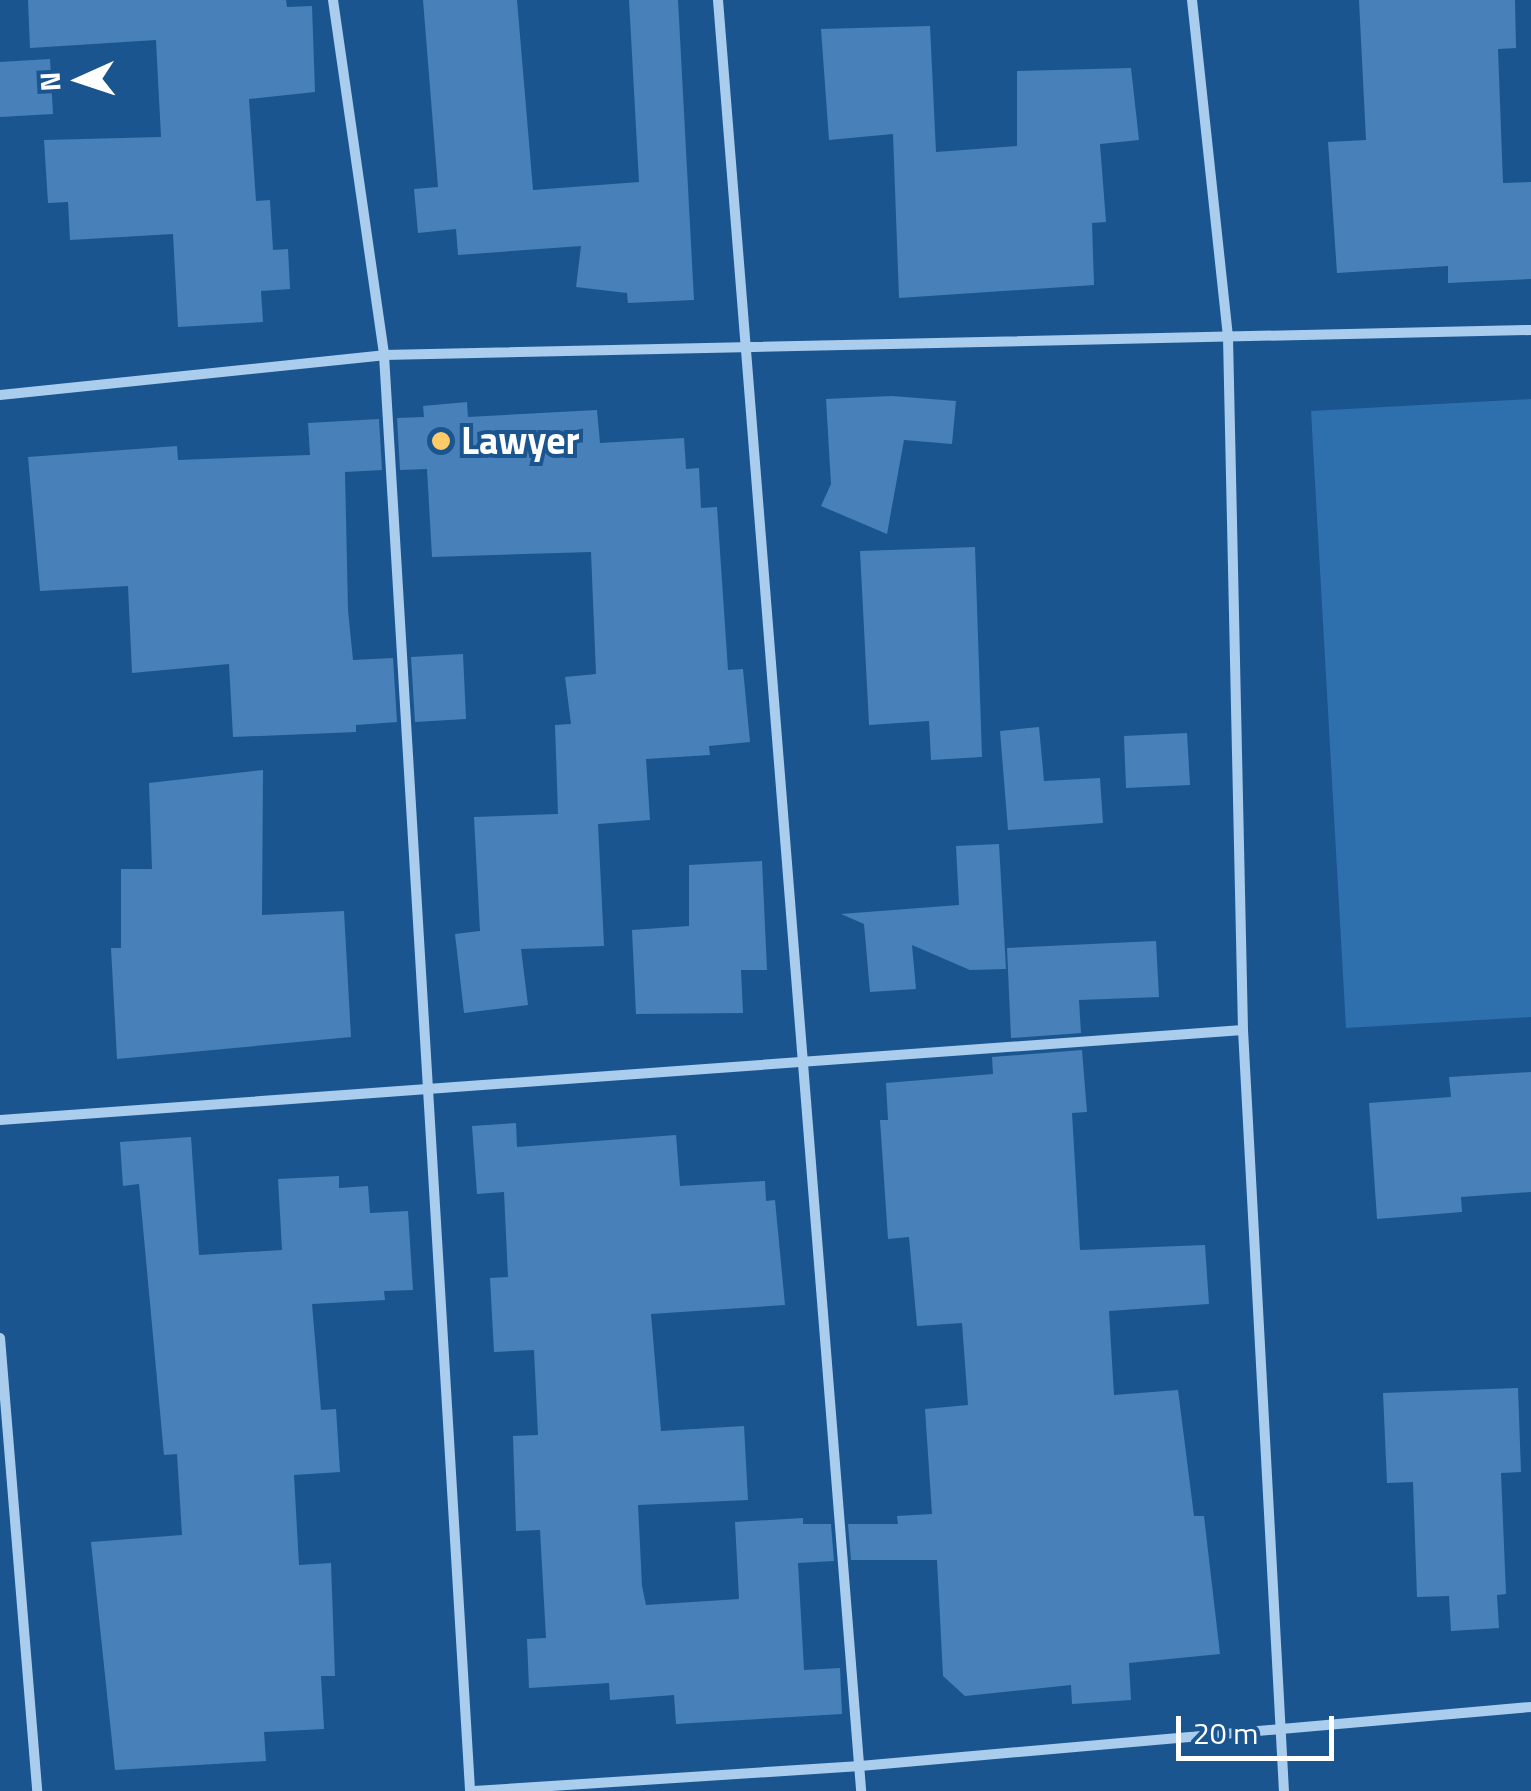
<!DOCTYPE html>
<html>
<head>
<meta charset="utf-8">
<style>
  body { margin:0 }
  #map { position:relative; width:1531px; height:1791px; overflow:hidden; background:#1b5590; font-family:"Titillium Web",sans-serif }
  div>[style] { position:absolute }
  .green>* { inset:0; background:#2e70ae }
  .building>* { inset:0; background:#4881b9 }
  .minor>* { height:10px; margin:-5px; padding:0 5px; transform-origin:5px; border-radius:5px; background:#aacdee }
  .dots>* { width:28px; height:28px; translate:-50% -50%; box-sizing:border-box; border:5px solid #1b5590; border-radius:50% }
  span { translate:-50% -50%; white-space:nowrap; text-align:center; line-height:1.15; -webkit-text-stroke:8px #1b5590; paint-order:stroke }
  .poi-label { font-size:38px; color:#fff; font-weight:700 }
  .left { translate:0 -50%; text-align:left }
  .north { position:absolute; left:30px; top:30px; width:100px; height:100px; -webkit-text-stroke:8px #1b5590; paint-order:stroke; rotate:267deg; font-size:28px; font-weight:700; line-height:40px; text-align:center; color:#fff }
  .north::after { content:''; display:block; margin:auto; width:35px; height:45px; background:#fff; clip-path:polygon(50% 0,100% 100%,50% 72%,0 100%) }
  .scale { position:absolute; left:1176px; top:1716px; width:158px; height:45px; box-sizing:border-box; border:5px solid #fff; border-top:0; padding-left:12px; font-size:30px; line-height:35px; white-space:nowrap; color:#fff; -webkit-text-stroke:8px #1b5590; paint-order:stroke }
</style>
</head>
<body>
<div id="map">
  <div class="green">
    <div style="clip-path:polygon(1531px 399px,1531px 1017px,1346px 1028px,1311px 411px)"></div>
  </div>
  <div class="building">
    <div style="clip-path:polygon(28px 0,286px 0,287px 7px,312px 6px,315px 92px,249px 99px,256px 201px,270px 200px,273px 250px,288px 249px,290px 289px,261px 291px,263px 322px,178px 327px,173px 234px,70px 240px,68px 202px,48px 203px,44px 140px,161px 137px,156px 40px,30px 48px)"></div>
    <div style="clip-path:polygon(423px 0,517px 0,533px 190px,639px 182px,629px 0,678px 0,694px 300px,628px 303px,627px 293px,576px 287px,581px 246px,458px 255px,456px 229px,418px 233px,414px 189px,438px 187px)"></div>
    <div style="clip-path:polygon(1359px 0,1515px 0,1516px 48px,1498px 49px,1503px 183px,1531px 182px,1531px 279px,1448px 283px,1448px 266px,1337px 273px,1328px 142px,1366px 140px)"></div>
    <div style="clip-path:polygon(930px 26px,936px 152px,1017px 146px,1017px 71px,1131px 68px,1139px 140px,1100px 144px,1106px 222px,1092px 223px,1094px 285px,899px 298px,893px 134px,829px 140px,821px 29px)"></div>
    <div style="clip-path:polygon(50px 59px,53px 114px,0 117px,0 62px)"></div>
    <div style="clip-path:polygon(892px 396px,956px 401px,952px 444px,904px 440px,887px 534px,821px 506px,831px 484px,826px 399px)"></div>
    <div style="clip-path:polygon(467px 402px,468px 417px,597px 410px,600px 443px,684px 438px,686px 469px,699px 468px,701px 508px,717px 507px,728px 670px,743px 669px,750px 742px,709px 746px,710px 755px,646px 759px,650px 820px,598px 824px,604px 946px,521px 949px,528px 1005px,464px 1013px,455px 934px,480px 931px,474px 817px,558px 814px,555px 725px,571px 724px,565px 677px,596px 674px,591px 552px,432px 557px,427px 469px,400px 470px,397px 418px,424px 417px,423px 406px)"></div>
    <div style="clip-path:polygon(379px 419px,382px 470px,345px 472px,348px 610px,353px 660px,393px 658px,397px 722px,356px 725px,356px 732px,233px 737px,229px 664px,132px 673px,128px 586px,40px 591px,28px 457px,177px 446px,178px 460px,310px 455px,308px 423px)"></div>
    <div style="clip-path:polygon(975px 547px,982px 757px,931px 760px,929px 721px,869px 725px,860px 551px)"></div>
    <div style="clip-path:polygon(463px 654px,466px 719px,415px 722px,411px 657px)"></div>
    <div style="clip-path:polygon(1039px 727px,1044px 781px,1100px 778px,1103px 823px,1008px 830px,1000px 731px)"></div>
    <div style="clip-path:polygon(1187px 733px,1190px 785px,1126px 788px,1124px 736px)"></div>
    <div style="clip-path:polygon(263px 770px,262px 915px,344px 911px,351px 1037px,117px 1059px,111px 948px,121px 948px,121px 869px,152px 869px,149px 783px)"></div>
    <div style="clip-path:polygon(999px 844px,1006px 969px,970px 970px,912px 945px,916px 989px,870px 992px,864px 924px,841px 914px,959px 905px,956px 846px)"></div>
    <div style="clip-path:polygon(762px 861px,767px 970px,741px 970px,743px 1013px,636px 1014px,632px 930px,689px 926px,689px 865px)"></div>
    <div style="clip-path:polygon(1156px 941px,1159px 997px,1079px 1000px,1081px 1033px,1011px 1038px,1007px 948px)"></div>
    <div style="clip-path:polygon(1082px 1050px,1087px 1112px,1072px 1113px,1080px 1250px,1205px 1245px,1209px 1304px,1109px 1311px,1114px 1395px,1178px 1390px,1194px 1516px,1204px 1516px,1220px 1654px,1129px 1663px,1131px 1700px,1072px 1704px,1071px 1685px,965px 1696px,943px 1676px,937px 1560px,851px 1560px,848px 1524px,898px 1524px,897px 1516px,932px 1514px,925px 1409px,968px 1405px,962px 1323px,917px 1326px,909px 1237px,888px 1239px,880px 1120px,888px 1120px,886px 1083px,993px 1074px,992px 1057px)"></div>
    <div style="clip-path:polygon(1531px 1072px,1531px 1192px,1461px 1197px,1462px 1212px,1377px 1219px,1369px 1103px,1451px 1097px,1449px 1077px)"></div>
    <div style="clip-path:polygon(516px 1123px,517px 1147px,676px 1135px,680px 1186px,765px 1181px,766px 1201px,775px 1200px,785px 1305px,651px 1314px,661px 1431px,744px 1426px,748px 1500px,638px 1505px,642px 1586px,646px 1605px,739px 1599px,735px 1522px,803px 1518px,803px 1524px,831px 1524px,834px 1561px,798px 1563px,804px 1670px,840px 1668px,842px 1714px,676px 1724px,674px 1695px,610px 1700px,609px 1683px,529px 1688px,527px 1639px,546px 1638px,540px 1530px,516px 1531px,513px 1436px,538px 1435px,534px 1350px,494px 1352px,490px 1278px,508px 1277px,504px 1192px,477px 1194px,472px 1126px)"></div>
    <div style="clip-path:polygon(191px 1137px,199px 1255px,282px 1250px,278px 1179px,339px 1176px,339px 1188px,368px 1186px,370px 1213px,408px 1211px,413px 1290px,384px 1291px,385px 1300px,312px 1304px,321px 1410px,336px 1409px,340px 1472px,294px 1475px,299px 1565px,331px 1563px,335px 1676px,321px 1676px,324px 1729px,264px 1732px,266px 1761px,115px 1770px,91px 1542px,182px 1535px,177px 1454px,164px 1455px,139px 1184px,123px 1186px,120px 1142px)"></div>
    <div style="clip-path:polygon(1518px 1388px,1521px 1472px,1501px 1473px,1506px 1594px,1497px 1595px,1499px 1628px,1451px 1631px,1449px 1596px,1417px 1597px,1413px 1482px,1387px 1483px,1383px 1393px)"></div>
  </div>
  <div class="minor">
    <div style="left:333px;top:0;width:359px;rotate:81.8deg"></div>
    <div style="left:384px;top:355px;width:1439px;rotate:86.57deg"></div>
    <div style="left:718px;top:0;width:1797px;rotate:85.43deg"></div>
    <div style="left:1192px;top:0;width:339px;rotate:83.9deg"></div>
    <div style="left:1228px;top:337px;width:693px;rotate:88.76deg"></div>
    <div style="left:1243px;top:1030px;width:762px;rotate:86.92deg"></div>
    <div style="left:0;top:395px;width:386px;rotate:-5.9deg"></div>
    <div style="left:384px;top:355px;width:1147px;rotate:-1.25deg"></div>
    <div style="left:0;top:1120px;width:1246px;rotate:-4.14deg"></div>
    <div style="left:0;top:1338px;width:455px;rotate:85.3deg"></div>
    <div style="left:474px;top:1791px;width:387px;rotate:-3.7deg"></div>
    <div style="left:860px;top:1766px;width:674px;rotate:-5.03deg"></div>
  </div>
  <div class="dots">
    <div style="left:441px;top:441px;background:#ffca68"></div>
  </div>
  <div class="poi-label">
    <span class="left" style="left:461px;top:441px">Lawyer</span>
  </div>
  <div class="north">N</div>
  <div class="scale">20 m</div>
</div>
</body>
</html>
